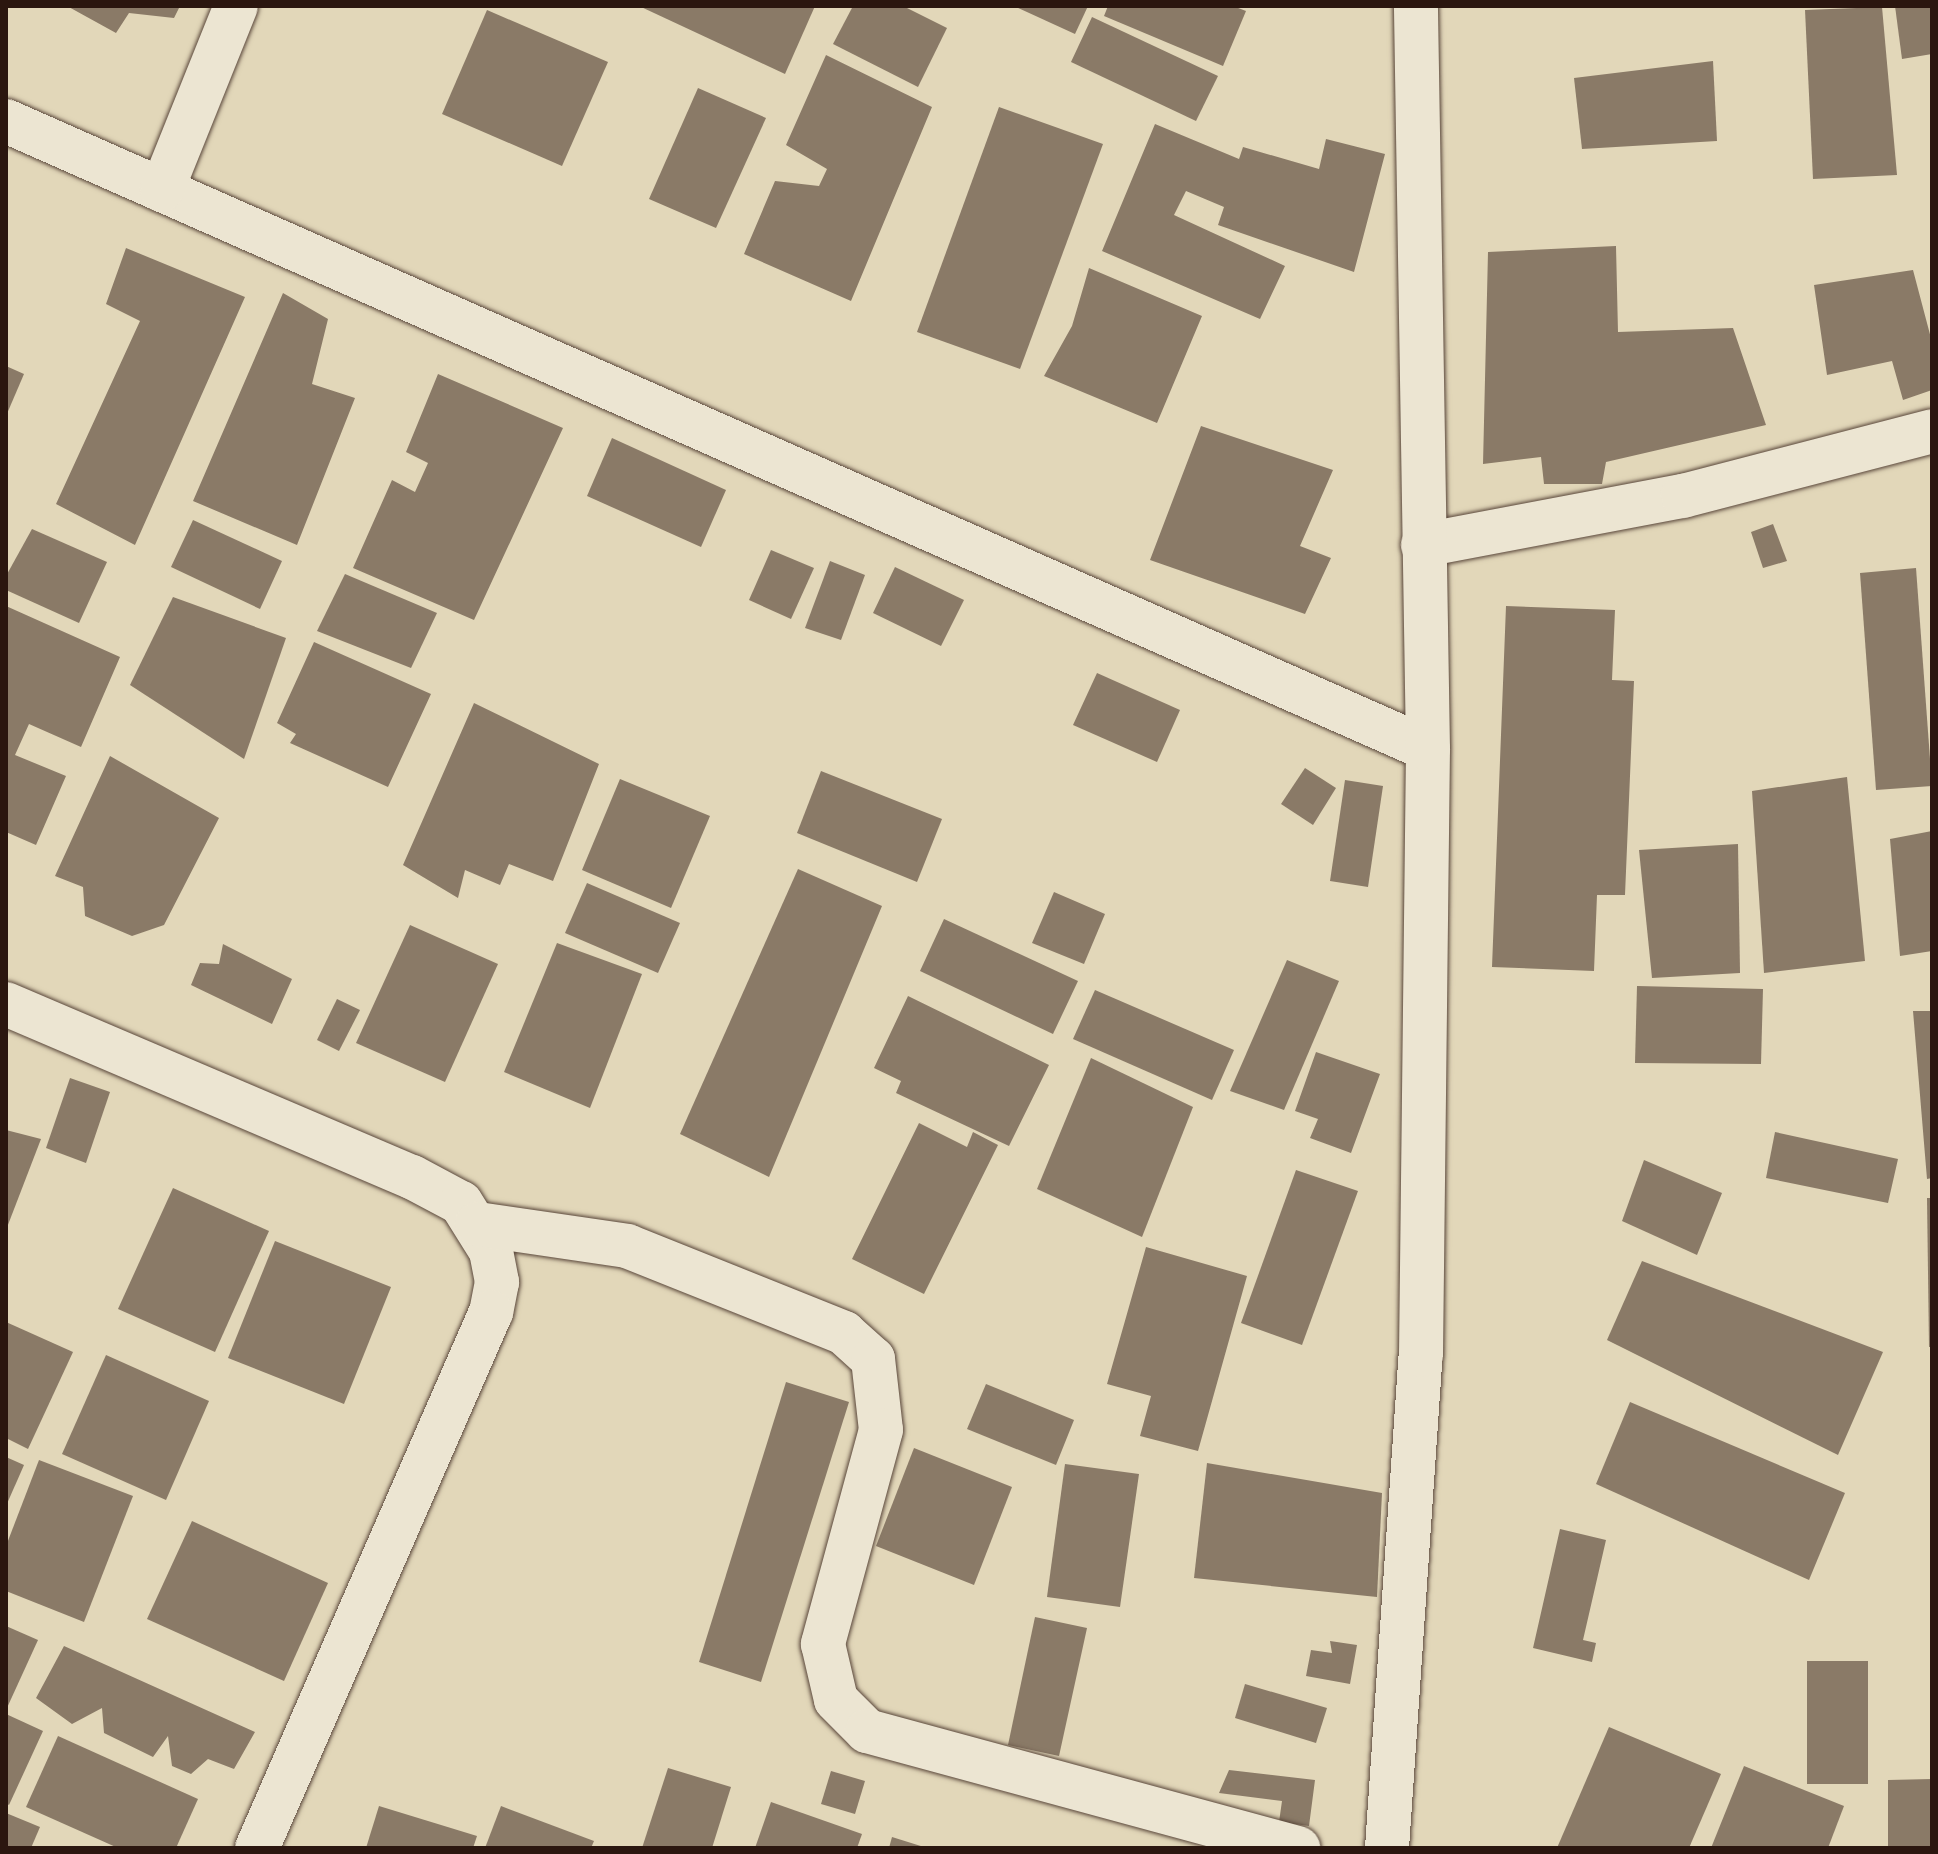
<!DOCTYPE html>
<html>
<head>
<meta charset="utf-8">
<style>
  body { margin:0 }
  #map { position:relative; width:1938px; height:1854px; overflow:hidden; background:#e2d7b9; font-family:"EB Garamond",serif }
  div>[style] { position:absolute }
  .building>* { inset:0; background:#8a7a67 }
  .roads { filter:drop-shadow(0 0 2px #59463a) drop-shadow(0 0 2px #59463a) }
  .minor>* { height:44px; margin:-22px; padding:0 22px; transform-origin:22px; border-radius:22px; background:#ece5d2 }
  span { translate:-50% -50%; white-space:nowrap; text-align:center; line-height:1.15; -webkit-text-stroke:6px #ece5d2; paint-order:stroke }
  .frame { position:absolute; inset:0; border:8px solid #2b160f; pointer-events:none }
</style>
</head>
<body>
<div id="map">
  <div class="building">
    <div style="clip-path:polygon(67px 6px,180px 6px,174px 18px,129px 13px,116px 33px)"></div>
    <div style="clip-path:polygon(639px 6px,815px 6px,785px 74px)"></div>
    <div style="clip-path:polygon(853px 6px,903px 6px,947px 28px,918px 87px,833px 44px)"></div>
    <div style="clip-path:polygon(1014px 6px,1088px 6px,1075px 34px)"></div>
    <div style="clip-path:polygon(1108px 6px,1233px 6px,1246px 11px,1223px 66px,1104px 16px)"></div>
    <div style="clip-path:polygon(1895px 6px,1932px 6px,1932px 54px,1902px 59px)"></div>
    <div style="clip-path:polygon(1882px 7px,1897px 175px,1813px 179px,1805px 10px)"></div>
    <div style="clip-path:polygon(487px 10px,608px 62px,562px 166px,442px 114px)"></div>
    <div style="clip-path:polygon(1092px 17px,1218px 76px,1196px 121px,1071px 62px)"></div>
    <div style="clip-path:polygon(826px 55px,932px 107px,851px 301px,744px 254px,775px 181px,819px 186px,827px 169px,786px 145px)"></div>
    <div style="clip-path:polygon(1713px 61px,1717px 141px,1582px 149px,1574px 78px)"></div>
    <div style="clip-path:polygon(698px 88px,766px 118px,716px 228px,649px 199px)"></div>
    <div style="clip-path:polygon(999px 107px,1103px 144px,1020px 369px,917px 332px)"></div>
    <div style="clip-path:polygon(1155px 124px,1239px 159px,1243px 147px,1319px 169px,1326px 139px,1385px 154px,1354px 272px,1218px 225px,1224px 207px,1186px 191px,1174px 215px,1285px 266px,1260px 319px,1102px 251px)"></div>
    <div style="clip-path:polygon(1616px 246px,1618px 332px,1733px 328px,1766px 425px,1606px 462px,1602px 484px,1544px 484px,1541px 457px,1483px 464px,1488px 252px)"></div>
    <div style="clip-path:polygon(126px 248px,245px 297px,135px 545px,56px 504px,140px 321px,106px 304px)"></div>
    <div style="clip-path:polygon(1089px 268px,1202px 316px,1157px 423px,1044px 376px,1072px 326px)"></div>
    <div style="clip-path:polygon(1913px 270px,1932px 342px,1932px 390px,1903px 400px,1892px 361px,1827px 375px,1814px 285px)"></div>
    <div style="clip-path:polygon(283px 293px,328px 319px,312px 384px,355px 398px,297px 545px,193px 501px)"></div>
    <div style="clip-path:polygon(6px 366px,24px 374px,6px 416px)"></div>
    <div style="clip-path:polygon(438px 374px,563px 428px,474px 620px,353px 568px,392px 480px,415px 492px,428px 463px,406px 452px)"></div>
    <div style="clip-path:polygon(1201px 426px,1333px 470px,1300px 546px,1331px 558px,1305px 614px,1150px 560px)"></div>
    <div style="clip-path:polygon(612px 438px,726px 490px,701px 547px,587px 496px)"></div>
    <div style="clip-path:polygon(193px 520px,282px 561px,260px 609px,171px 567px)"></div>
    <div style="clip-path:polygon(1773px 524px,1787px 561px,1763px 568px,1751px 532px)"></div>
    <div style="clip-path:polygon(32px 529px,107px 562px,79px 623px,6px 590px,6px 576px)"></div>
    <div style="clip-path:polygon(771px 550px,814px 568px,791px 619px,749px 600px)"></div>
    <div style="clip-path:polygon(830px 561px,865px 575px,841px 640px,805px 628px)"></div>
    <div style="clip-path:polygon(895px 567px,964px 600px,941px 646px,873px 613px)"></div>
    <div style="clip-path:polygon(1916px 568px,1932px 786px,1876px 790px,1860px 573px)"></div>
    <div style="clip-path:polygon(345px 574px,437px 613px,411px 668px,317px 631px)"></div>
    <div style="clip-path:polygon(173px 597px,286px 638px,244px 759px,130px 685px)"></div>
    <div style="clip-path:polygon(6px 606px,120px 657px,81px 747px,29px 724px,15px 755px,66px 776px,36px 845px,6px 832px)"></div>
    <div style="clip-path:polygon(1506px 606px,1615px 610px,1612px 680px,1634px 681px,1625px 895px,1597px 895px,1594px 971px,1492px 967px)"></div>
    <div style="clip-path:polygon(314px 642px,431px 694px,388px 787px,290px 743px,296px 734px,277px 723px)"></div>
    <div style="clip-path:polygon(1097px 673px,1180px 710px,1157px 762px,1073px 725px)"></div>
    <div style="clip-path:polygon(474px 703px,599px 764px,553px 881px,509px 864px,500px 885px,465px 870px,458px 898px,403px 865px)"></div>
    <div style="clip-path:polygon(110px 756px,219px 818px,164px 925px,132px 936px,85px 916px,83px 887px,55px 876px)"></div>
    <div style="clip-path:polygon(1305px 768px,1336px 788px,1313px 825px,1281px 804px)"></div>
    <div style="clip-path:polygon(821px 771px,942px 819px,917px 882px,797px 833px)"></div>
    <div style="clip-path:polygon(1847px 777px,1865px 961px,1764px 973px,1752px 791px)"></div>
    <div style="clip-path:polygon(620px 779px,710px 816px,671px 908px,582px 870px)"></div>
    <div style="clip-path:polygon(1345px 780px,1383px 786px,1368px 887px,1330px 881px)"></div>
    <div style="clip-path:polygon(1932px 831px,1932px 951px,1900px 956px,1890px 839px)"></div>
    <div style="clip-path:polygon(1738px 844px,1740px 973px,1652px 978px,1639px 850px)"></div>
    <div style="clip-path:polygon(798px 869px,882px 906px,769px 1177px,680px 1134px)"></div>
    <div style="clip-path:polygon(587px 883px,680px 923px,658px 973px,565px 933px)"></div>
    <div style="clip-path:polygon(1054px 892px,1105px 914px,1084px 964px,1032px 943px)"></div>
    <div style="clip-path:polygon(944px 919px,1078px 981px,1053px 1034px,920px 971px)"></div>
    <div style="clip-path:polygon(410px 925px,498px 964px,445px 1082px,356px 1043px)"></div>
    <div style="clip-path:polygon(557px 943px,642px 974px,590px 1108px,504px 1072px)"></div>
    <div style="clip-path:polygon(223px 944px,292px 979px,272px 1024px,191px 985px,200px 963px,219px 964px)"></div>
    <div style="clip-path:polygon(1287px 960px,1339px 981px,1284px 1110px,1230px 1091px)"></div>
    <div style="clip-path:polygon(1637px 986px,1763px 989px,1761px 1064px,1635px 1063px)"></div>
    <div style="clip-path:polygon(1095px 990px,1234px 1050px,1212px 1100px,1073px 1039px)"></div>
    <div style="clip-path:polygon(908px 996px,1049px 1065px,1009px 1146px,896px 1093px,901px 1081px,874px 1068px)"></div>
    <div style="clip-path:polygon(337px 999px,360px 1010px,339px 1051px,317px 1040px)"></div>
    <div style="clip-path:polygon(1913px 1011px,1932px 1011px,1932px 1178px,1927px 1179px)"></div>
    <div style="clip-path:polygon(1316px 1052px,1380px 1074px,1351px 1153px,1310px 1138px,1318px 1119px,1295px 1111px)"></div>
    <div style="clip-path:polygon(1091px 1058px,1193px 1107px,1142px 1237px,1037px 1189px)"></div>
    <div style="clip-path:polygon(70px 1078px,110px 1092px,86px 1163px,46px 1148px)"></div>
    <div style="clip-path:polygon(919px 1123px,967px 1147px,973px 1132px,998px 1145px,924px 1294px,852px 1259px)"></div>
    <div style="clip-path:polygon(6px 1130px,41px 1139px,6px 1230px)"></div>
    <div style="clip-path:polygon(1775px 1132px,1898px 1159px,1888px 1203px,1766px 1178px)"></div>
    <div style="clip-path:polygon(1644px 1160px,1722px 1193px,1697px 1255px,1622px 1221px)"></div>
    <div style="clip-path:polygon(1296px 1170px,1358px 1191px,1302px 1345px,1241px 1323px)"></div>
    <div style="clip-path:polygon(173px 1188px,269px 1231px,215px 1352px,118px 1309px)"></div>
    <div style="clip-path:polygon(1927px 1198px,1932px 1198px,1932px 1347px,1929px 1347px)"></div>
    <div style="clip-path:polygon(275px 1241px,391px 1287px,344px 1404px,228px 1358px)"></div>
    <div style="clip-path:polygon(1146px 1247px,1247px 1276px,1198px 1451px,1140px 1436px,1151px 1396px,1107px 1384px)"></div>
    <div style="clip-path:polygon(1642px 1261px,1883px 1352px,1838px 1455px,1607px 1340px)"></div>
    <div style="clip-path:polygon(6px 1322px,73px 1352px,28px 1449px,6px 1438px)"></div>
    <div style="clip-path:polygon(106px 1355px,209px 1401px,166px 1500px,62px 1454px)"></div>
    <div style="clip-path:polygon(786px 1382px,849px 1402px,761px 1682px,699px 1662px)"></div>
    <div style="clip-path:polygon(986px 1384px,1074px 1420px,1056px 1465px,967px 1429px)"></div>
    <div style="clip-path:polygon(1630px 1402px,1845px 1493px,1809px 1580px,1596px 1484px)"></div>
    <div style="clip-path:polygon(914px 1448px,1012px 1487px,974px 1585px,876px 1546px)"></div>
    <div style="clip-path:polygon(6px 1457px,24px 1465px,6px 1506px)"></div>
    <div style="clip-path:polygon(39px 1460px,133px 1496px,84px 1622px,6px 1591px,6px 1546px)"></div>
    <div style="clip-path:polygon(1207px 1463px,1382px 1493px,1377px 1597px,1194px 1578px)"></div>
    <div style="clip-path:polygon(1065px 1464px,1139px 1474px,1120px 1607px,1047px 1597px)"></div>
    <div style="clip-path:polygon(192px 1521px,328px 1583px,284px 1681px,147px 1619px)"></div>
    <div style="clip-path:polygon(1560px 1529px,1606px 1540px,1583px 1640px,1596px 1643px,1592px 1662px,1533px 1648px)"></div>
    <div style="clip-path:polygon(1035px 1617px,1087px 1628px,1059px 1756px,1008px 1745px)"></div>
    <div style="clip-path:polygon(6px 1626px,38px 1640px,6px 1710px)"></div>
    <div style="clip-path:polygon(1330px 1641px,1357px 1645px,1350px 1684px,1306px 1676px,1311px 1650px,1332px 1653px)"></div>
    <div style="clip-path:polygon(64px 1646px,255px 1732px,234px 1769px,208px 1759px,191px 1774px,172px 1766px,168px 1736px,153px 1757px,104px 1733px,102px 1708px,72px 1724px,36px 1698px)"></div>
    <div style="clip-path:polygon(1807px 1661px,1868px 1661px,1868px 1784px,1807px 1784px)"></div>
    <div style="clip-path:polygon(1245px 1684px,1327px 1708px,1316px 1743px,1235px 1718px)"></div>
    <div style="clip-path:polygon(6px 1714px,43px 1731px,9px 1805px,6px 1803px)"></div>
    <div style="clip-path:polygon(1609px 1727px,1721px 1774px,1689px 1848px,1557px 1848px)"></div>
    <div style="clip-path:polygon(58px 1736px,198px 1799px,176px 1848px,118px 1848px,26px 1807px)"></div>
    <div style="clip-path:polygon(1744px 1766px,1844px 1806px,1828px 1848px,1711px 1848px)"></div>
    <div style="clip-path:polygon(668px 1768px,731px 1787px,712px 1848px,642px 1848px)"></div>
    <div style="clip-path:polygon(1229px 1770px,1315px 1780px,1309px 1826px,1279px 1822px,1282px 1801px,1219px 1793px)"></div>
    <div style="clip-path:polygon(831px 1771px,865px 1781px,855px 1814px,821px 1804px)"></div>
    <div style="clip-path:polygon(1932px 1779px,1932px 1848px,1888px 1848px,1888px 1780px)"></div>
    <div style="clip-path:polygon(771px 1802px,862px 1834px,857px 1848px,755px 1848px)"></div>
    <div style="clip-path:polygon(379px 1806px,477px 1836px,473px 1848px,366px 1848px)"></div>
    <div style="clip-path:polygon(501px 1806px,594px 1841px,591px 1848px,485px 1848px)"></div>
    <div style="clip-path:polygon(6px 1813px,40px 1827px,31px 1848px,6px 1848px)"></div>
    <div style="clip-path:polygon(892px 1837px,924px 1847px,924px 1848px,889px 1848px)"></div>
  </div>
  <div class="roads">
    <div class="minor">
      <div style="left:6px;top:121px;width:1554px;rotate:23.83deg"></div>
      <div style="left:162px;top:190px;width:198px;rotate:-68.1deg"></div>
      <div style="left:1423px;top:545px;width:265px;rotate:-10.7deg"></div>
      <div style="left:1683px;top:496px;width:257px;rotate:-14.6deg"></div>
      <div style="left:6px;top:1004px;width:441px;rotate:23.1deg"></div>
      <div style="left:412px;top:1177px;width:55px;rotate:28deg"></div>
      <div style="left:461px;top:1203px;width:57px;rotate:58deg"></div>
      <div style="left:491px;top:1251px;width:32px;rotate:79deg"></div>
      <div style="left:497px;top:1282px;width:31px;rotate:101deg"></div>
      <div style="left:491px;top:1312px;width:585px;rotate:113.58deg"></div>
      <div style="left:477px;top:1224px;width:152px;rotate:8.3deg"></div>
      <div style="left:627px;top:1246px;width:234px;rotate:21.8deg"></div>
      <div style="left:844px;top:1333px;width:39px;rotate:42deg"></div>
      <div style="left:873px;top:1359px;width:71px;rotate:83.6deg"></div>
      <div style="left:881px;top:1430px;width:222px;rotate:105.2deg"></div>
      <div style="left:823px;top:1644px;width:57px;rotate:76.9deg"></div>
      <div style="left:836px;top:1700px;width:44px;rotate:45deg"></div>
      <div style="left:867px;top:1731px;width:447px;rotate:15.2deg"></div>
      <div style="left:1387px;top:1848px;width:494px;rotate:-86.1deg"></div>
      <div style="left:1421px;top:1355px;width:606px;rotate:-89.34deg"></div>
      <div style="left:1428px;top:749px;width:743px;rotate:-90.93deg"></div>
    </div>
  </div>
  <div class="frame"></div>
</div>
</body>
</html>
